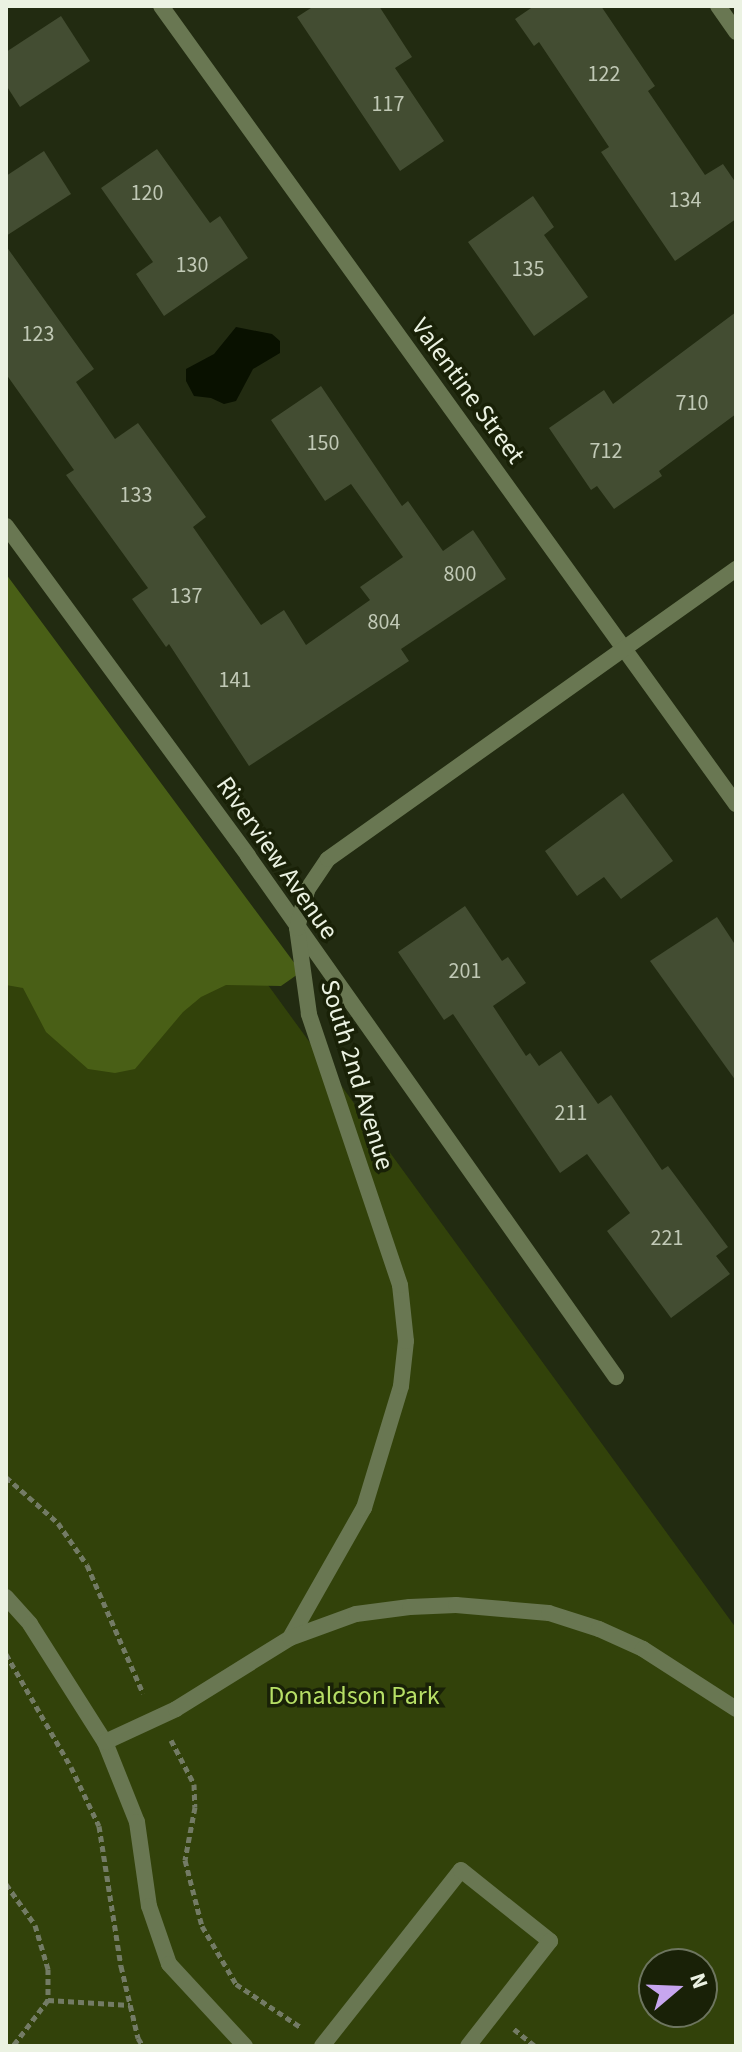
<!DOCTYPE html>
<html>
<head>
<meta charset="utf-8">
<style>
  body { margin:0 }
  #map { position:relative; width:742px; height:2052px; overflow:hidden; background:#222b11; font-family:"Source Sans 3",sans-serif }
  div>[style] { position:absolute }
  .green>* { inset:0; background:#32420a }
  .forest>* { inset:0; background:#495f16 }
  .water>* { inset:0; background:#091100 }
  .building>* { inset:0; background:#434d32 }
  .path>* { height:5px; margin-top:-2.5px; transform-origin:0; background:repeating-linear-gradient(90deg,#737b65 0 6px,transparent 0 10px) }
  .service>* { height:16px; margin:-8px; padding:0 8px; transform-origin:8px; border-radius:8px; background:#697752 }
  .minor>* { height:16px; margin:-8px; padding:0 8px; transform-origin:8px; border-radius:8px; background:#697752 }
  span { translate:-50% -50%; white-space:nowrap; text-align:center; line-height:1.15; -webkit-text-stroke:7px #192107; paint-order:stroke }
  .number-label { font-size:22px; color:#c1c9b6 }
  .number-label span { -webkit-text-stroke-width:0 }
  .street-label { font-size:26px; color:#ebf2e2 }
  .park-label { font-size:26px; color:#b7df66 }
  .frame { position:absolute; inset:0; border:8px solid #ebf2e2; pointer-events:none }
  .north { position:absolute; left:638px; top:1948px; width:80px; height:80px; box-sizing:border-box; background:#192107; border:2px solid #6d755f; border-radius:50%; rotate:71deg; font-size:22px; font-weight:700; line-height:32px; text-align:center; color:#ebf2e2 }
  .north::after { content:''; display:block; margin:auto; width:28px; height:36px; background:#c7a6ef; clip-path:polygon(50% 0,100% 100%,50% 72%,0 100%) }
</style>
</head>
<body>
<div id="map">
  <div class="green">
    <div style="clip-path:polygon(evenodd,6px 625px,736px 1628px,736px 2046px,6px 2046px,6px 625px,654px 1964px,702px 1964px,702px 2012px,654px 2012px,654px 1964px)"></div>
  </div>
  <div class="forest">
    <div style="clip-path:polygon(6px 574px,301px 972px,281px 986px,226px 985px,201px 997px,183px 1012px,135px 1069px,115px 1073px,88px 1069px,46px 1032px,23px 988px,6px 985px)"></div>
  </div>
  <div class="water">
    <div style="clip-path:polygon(236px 327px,272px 334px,280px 341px,280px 353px,253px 369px,236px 401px,224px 404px,211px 398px,194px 396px,186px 381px,186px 369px,214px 354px)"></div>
  </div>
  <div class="building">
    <div style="clip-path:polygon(314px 6px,379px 6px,412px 57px,395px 68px,444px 141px,400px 171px,297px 17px)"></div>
    <div style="clip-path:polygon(534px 6px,601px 6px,655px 86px,648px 91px,705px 175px,723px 164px,736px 183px,736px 219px,675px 261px,601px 152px,609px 147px,539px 42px,534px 46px,515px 19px)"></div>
    <div style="clip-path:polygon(61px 16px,90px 61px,20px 107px,6px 85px,6px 52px)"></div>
    <div style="clip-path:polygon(157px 149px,210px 223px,220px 216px,248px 258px,164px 316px,136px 274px,153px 262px,101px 188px)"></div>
    <div style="clip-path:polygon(44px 151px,71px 194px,6px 236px,6px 176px)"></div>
    <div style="clip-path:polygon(533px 196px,554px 227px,544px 235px,588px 297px,534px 336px,468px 242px)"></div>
    <div style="clip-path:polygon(6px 246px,94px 369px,76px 382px,115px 439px,138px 423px,206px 517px,193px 527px,261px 625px,284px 610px,306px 645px,370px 600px,360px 587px,403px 557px,351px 484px,325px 501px,271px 420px,321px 386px,402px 506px,408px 501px,443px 551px,473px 530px,506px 579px,401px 649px,409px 661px,249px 766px,169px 644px,166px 647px,132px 599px,148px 588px,66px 475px,74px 470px,6px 374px)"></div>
    <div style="clip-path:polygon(736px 312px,736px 414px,659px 471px,662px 476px,614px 509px,597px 486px,591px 490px,549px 428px,604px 390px,613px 404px)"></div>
    <div style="clip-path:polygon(623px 793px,673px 861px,621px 899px,604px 877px,577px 896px,545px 851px)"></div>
    <div style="clip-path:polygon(465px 906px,502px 961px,508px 957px,526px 983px,493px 1006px,526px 1056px,530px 1053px,539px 1066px,561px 1051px,598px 1104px,611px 1095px,662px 1170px,668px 1166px,728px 1247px,716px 1256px,730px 1274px,671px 1318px,607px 1231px,630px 1213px,587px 1154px,560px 1173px,453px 1014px,444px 1020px,398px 952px)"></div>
    <div style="clip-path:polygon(717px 917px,736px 946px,736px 1081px,650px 961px)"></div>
  </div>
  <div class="path">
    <div style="left:6px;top:1477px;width:69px;rotate:41.5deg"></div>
    <div style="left:58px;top:1523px;width:51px;rotate:55.4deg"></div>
    <div style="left:87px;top:1565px;width:140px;rotate:66.4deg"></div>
    <div style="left:6px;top:1654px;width:130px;rotate:60.1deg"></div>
    <div style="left:71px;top:1767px;width:65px;rotate:64.6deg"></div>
    <div style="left:99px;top:1826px;width:142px;rotate:81.1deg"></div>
    <div style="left:121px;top:1966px;width:74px;rotate:76.7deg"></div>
    <div style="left:138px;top:2038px;width:9px;rotate:58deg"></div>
    <div style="left:171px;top:1740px;width:50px;rotate:62.4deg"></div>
    <div style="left:194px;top:1784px;width:23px;rotate:88deg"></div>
    <div style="left:195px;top:1807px;width:54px;rotate:100.7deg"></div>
    <div style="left:185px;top:1860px;width:68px;rotate:75.6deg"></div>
    <div style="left:202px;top:1926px;width:67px;rotate:59.6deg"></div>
    <div style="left:236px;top:1984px;width:79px;rotate:33.7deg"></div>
    <div style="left:6px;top:1884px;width:50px;rotate:54.7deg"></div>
    <div style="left:35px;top:1925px;width:46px;rotate:73.5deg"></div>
    <div style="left:48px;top:1969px;width:31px;rotate:90deg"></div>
    <div style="left:48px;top:2000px;width:58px;rotate:127.3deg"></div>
    <div style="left:48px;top:2000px;width:82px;rotate:3.5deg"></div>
    <div style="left:514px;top:2029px;width:27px;rotate:39deg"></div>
  </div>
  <div class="service">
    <div style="left:6px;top:1597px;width:36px;rotate:48deg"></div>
    <div style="left:30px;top:1624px;width:140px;rotate:57.6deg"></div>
    <div style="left:105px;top:1742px;width:86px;rotate:68.2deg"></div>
    <div style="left:137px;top:1822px;width:85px;rotate:81.9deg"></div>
    <div style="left:149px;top:1906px;width:61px;rotate:71deg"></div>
    <div style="left:169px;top:1964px;width:112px;rotate:47.2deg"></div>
    <div style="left:105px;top:1742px;width:78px;rotate:-24.9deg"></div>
    <div style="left:176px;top:1709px;width:134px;rotate:-31.9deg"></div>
    <div style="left:322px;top:2046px;width:224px;rotate:-51.7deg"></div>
    <div style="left:461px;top:1870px;width:114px;rotate:38.6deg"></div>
    <div style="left:550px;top:1941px;width:133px;rotate:128deg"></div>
  </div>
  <div class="minor">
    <div style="left:161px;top:6px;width:984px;rotate:54.23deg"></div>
    <div style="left:718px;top:6px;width:32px;rotate:55deg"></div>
    <div style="left:6px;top:526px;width:409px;rotate:53.7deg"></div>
    <div style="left:248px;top:856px;width:638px;rotate:54.77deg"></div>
    <div style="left:290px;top:1638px;width:150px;rotate:-60.4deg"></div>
    <div style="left:364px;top:1508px;width:127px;rotate:-73.1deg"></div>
    <div style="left:401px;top:1386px;width:45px;rotate:-83.7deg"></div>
    <div style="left:406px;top:1341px;width:56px;rotate:-96.1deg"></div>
    <div style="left:400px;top:1285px;width:286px;rotate:-108.6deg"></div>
    <div style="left:309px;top:1014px;width:87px;rotate:-97.9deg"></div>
    <div style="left:297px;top:928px;width:39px;rotate:-75deg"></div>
    <div style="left:307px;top:890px;width:37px;rotate:-56deg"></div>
    <div style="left:328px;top:859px;width:501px;rotate:-35.4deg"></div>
    <div style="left:290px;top:1638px;width:70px;rotate:-20deg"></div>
    <div style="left:356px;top:1614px;width:54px;rotate:-7.4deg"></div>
    <div style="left:410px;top:1607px;width:46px;rotate:-2.5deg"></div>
    <div style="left:456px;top:1605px;width:93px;rotate:4.9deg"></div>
    <div style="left:549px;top:1613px;width:52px;rotate:17.7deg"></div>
    <div style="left:599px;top:1629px;width:48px;rotate:24.4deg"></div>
    <div style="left:643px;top:1649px;width:111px;rotate:32.8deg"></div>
  </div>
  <div class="number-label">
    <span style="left:604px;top:75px">122</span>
    <span style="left:388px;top:105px">117</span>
    <span style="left:147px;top:194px">120</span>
    <span style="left:685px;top:201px">134</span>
    <span style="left:192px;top:266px">130</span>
    <span style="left:528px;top:270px">135</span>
    <span style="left:38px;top:335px">123</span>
    <span style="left:692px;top:404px">710</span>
    <span style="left:323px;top:444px">150</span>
    <span style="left:606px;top:452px">712</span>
    <span style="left:136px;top:496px">133</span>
    <span style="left:460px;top:575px">800</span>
    <span style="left:186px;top:597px">137</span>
    <span style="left:384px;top:623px">804</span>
    <span style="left:235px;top:681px">141</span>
    <span style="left:465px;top:972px">201</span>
    <span style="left:571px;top:1114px">211</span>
    <span style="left:667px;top:1239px">221</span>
  </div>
  <div class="street-label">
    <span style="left:468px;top:391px;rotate:54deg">Valentine Street</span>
    <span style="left:277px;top:858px;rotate:55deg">Riverview Avenue</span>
    <span style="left:357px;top:1075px;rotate:73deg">South 2nd Avenue</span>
  </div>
  <div class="park-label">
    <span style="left:354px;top:1696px">Donaldson Park</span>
  </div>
  <div class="frame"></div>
  <div class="north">N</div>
</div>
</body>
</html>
